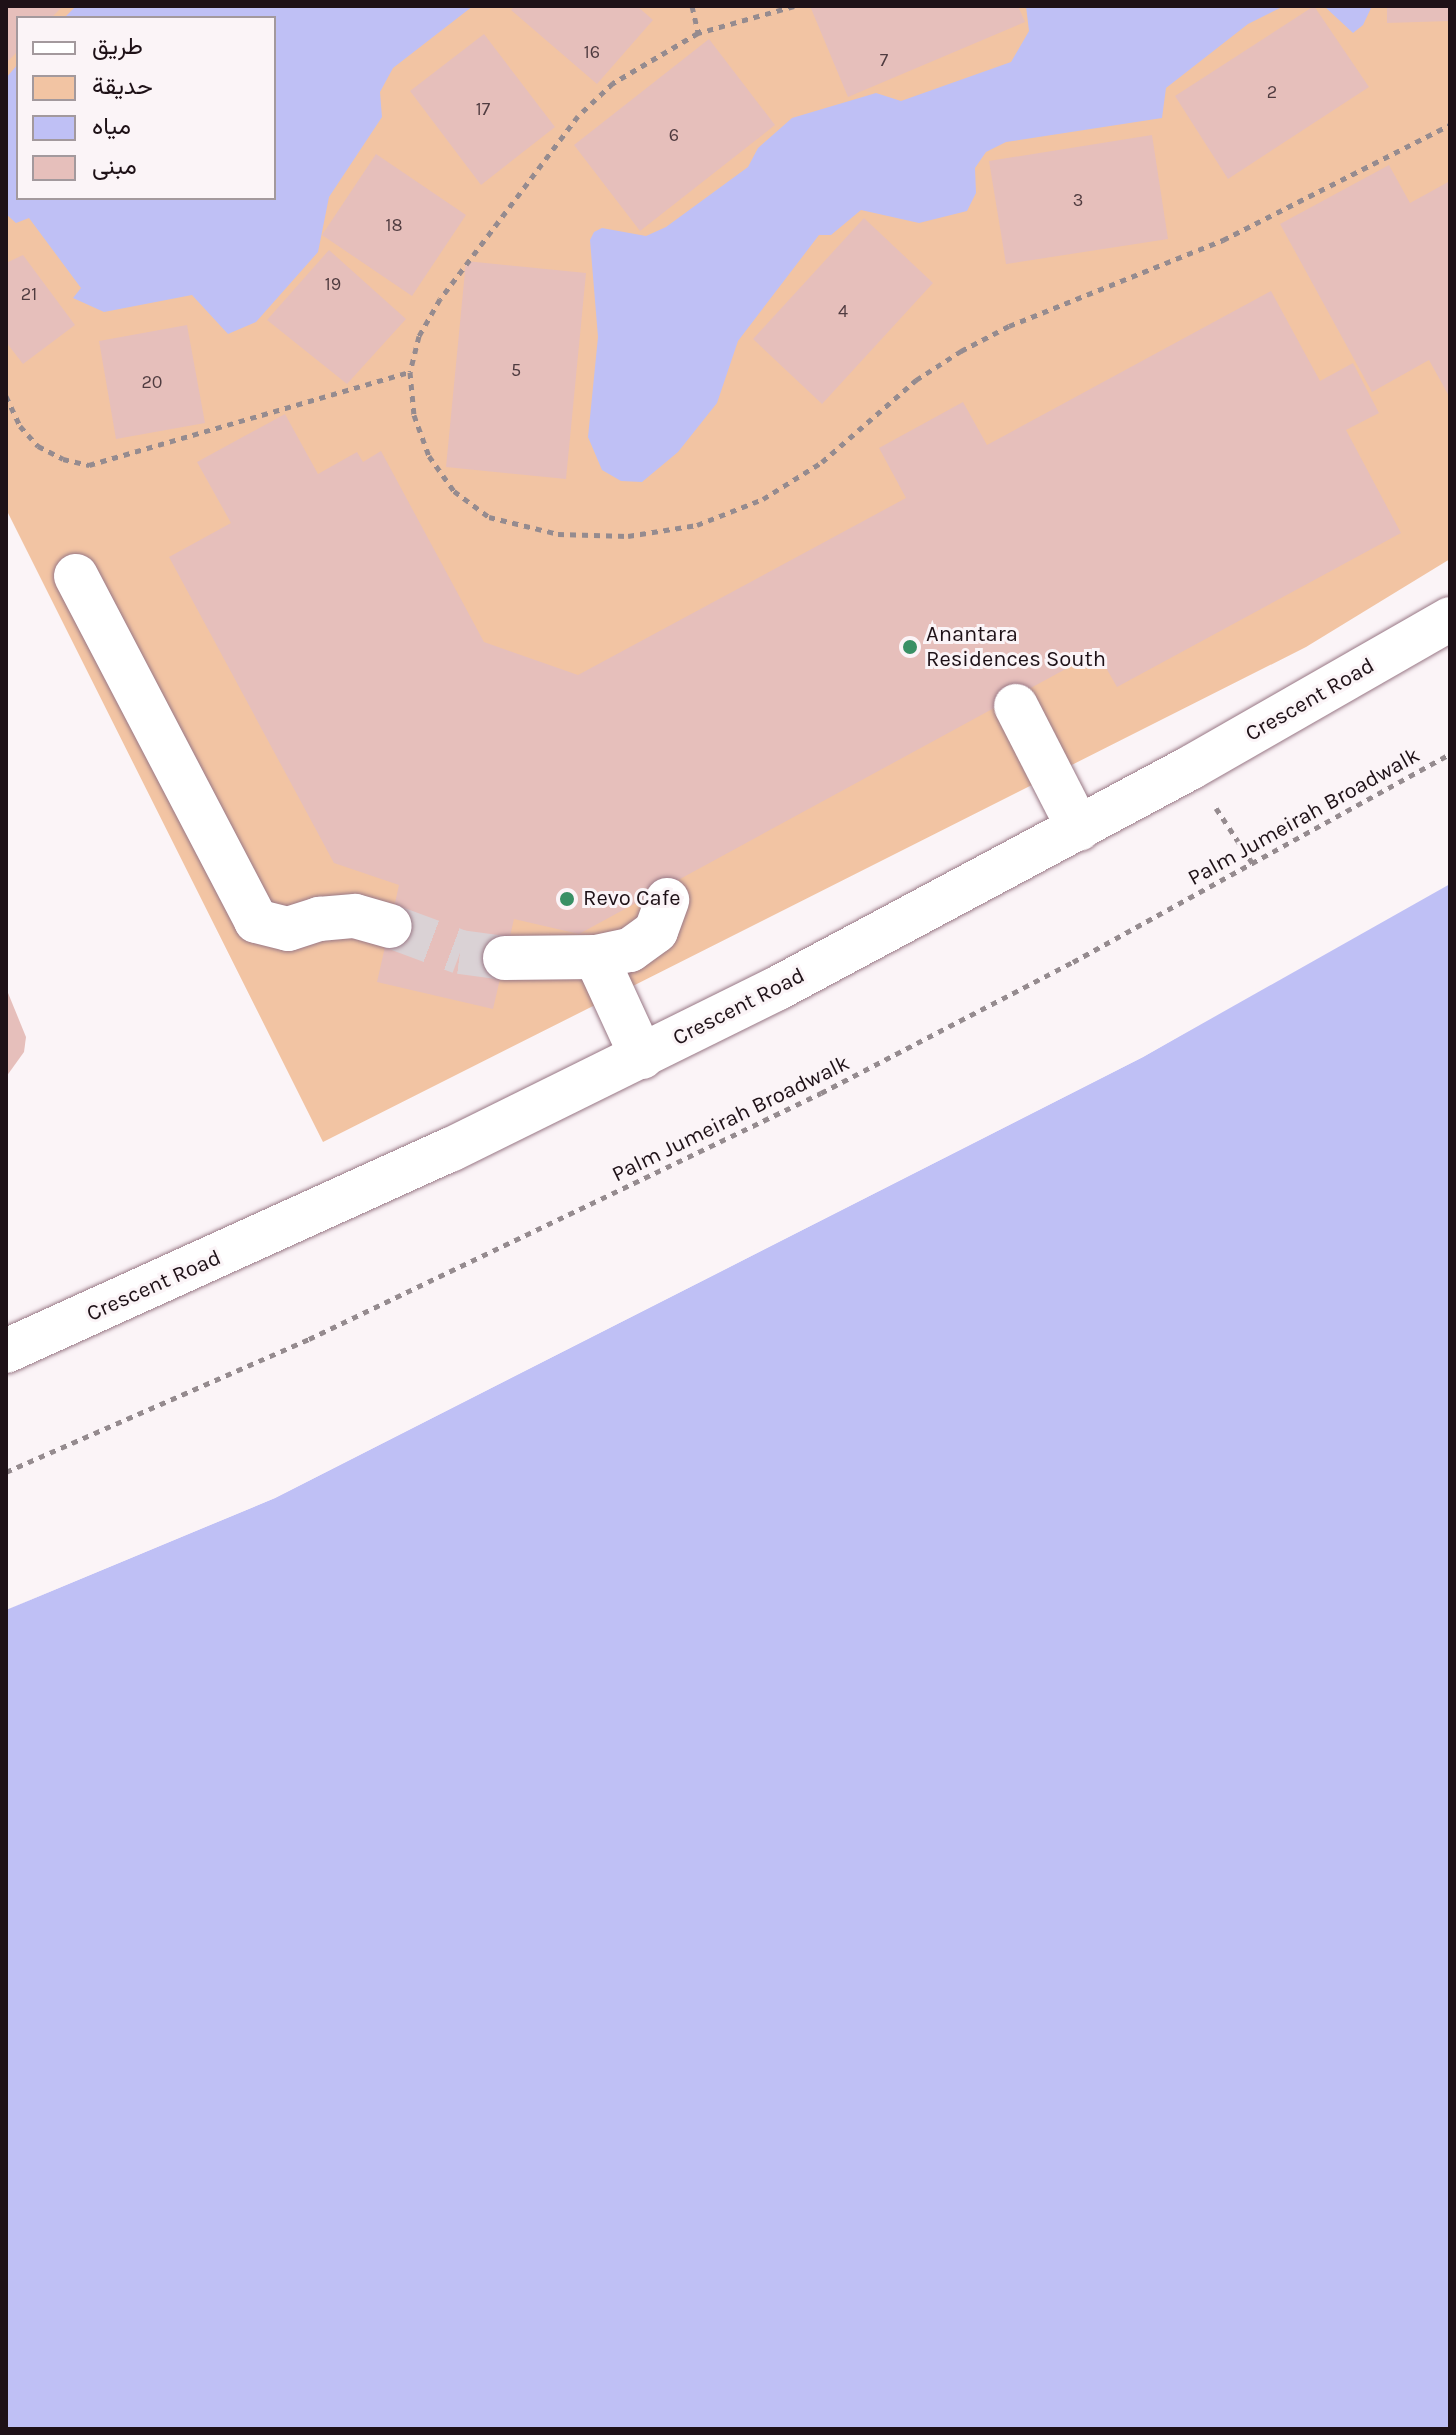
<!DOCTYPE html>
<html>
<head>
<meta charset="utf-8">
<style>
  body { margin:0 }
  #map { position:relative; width:1456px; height:2435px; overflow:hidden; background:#fbf4f7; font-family:Karla,Vazirmatn,sans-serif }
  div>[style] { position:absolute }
  .green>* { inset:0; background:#f2c4a3 }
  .water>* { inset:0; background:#bfc0f5 }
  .pier>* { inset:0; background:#fbf4f7 }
  .building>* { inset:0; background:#e6bfbb }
  .minor-tunnel>* { height:44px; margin-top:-22px; transform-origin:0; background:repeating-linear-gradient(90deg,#dad2d5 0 44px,transparent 0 66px) }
  .path>* { height:5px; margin-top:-2.5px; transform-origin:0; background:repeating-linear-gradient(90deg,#958b8f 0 6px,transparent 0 12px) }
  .roads { filter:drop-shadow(0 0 2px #987785) drop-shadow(0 0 2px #987785) }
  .minor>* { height:44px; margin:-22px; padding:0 22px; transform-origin:22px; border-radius:22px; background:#fff }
  .major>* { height:44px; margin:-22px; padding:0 22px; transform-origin:22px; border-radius:22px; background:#fff }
  .dots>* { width:22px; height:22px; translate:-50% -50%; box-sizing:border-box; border:4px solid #fbf4f7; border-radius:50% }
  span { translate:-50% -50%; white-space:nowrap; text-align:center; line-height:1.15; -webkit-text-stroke:6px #fbf4f7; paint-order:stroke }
  .number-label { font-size:18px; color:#503c40 }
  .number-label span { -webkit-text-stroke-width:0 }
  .poi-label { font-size:22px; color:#1e1117 }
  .left { translate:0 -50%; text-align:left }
  .street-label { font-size:22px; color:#1e1117 }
  .frame { position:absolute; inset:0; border:8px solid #1e1117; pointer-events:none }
  .legend { position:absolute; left:16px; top:16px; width:260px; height:184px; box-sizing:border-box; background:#fbf4f7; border:2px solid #a3999d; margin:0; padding:10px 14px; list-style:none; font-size:24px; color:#1e1117 }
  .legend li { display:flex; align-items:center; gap:16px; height:40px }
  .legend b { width:40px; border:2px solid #a3999d }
</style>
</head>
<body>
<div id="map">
  <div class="green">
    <div style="clip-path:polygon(evenodd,6px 6px,1450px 6px,1450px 559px,1306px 647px,323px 1142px,6px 509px,6px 6px,18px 18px,274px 18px,274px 198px,18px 198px,18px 18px)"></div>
  </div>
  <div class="water">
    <div style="clip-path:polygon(76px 6px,473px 6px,393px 68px,380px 92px,382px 117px,329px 197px,318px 252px,256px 322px,228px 334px,192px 295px,104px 312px,73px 298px,81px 288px,29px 218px,16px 223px,6px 214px,6px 78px,18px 64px,18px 198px,274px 198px,274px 18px,64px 18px)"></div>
    <div style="clip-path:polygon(1026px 6px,1284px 6px,1248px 24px,1166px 88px,1162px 118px,1006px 142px,986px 152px,975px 168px,976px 193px,967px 211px,919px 223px,861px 210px,831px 235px,819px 235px,738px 341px,717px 403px,678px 452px,642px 482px,621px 481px,602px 470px,588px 437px,598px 337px,590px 240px,594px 232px,602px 228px,646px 236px,666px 227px,748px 167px,758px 148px,792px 118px,876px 93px,901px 101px,1011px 62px,1029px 31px)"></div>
    <div style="clip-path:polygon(1324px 6px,1372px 6px,1363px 25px,1353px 33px)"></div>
    <div style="clip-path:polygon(1450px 884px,1450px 2429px,6px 2429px,6px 1610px,275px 1498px,1143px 1057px)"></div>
  </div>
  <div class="pier">
    <div style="clip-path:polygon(1450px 880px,1143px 1057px,275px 1498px,6px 1610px,273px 1495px,1141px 1053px)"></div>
  </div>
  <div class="building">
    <div style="clip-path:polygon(6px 6px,63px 6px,51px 18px,18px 18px,18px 51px,6px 63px)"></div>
    <div style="clip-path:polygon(515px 6px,637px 6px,653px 20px,597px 84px,511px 10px)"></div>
    <div style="clip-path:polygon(810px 6px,1018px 6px,1025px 22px,848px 97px)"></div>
    <div style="clip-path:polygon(1314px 6px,1369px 87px,1228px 179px,1175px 96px)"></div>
    <div style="clip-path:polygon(1387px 6px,1450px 6px,1450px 21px,1387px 23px)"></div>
    <div style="clip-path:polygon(484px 34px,555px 127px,481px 185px,410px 91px)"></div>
    <div style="clip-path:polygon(709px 39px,775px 125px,640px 231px,574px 145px)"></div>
    <div style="clip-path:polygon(1152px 135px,1168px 239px,1006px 264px,989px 161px)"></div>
    <div style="clip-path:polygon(376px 154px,466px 215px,412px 296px,322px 235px)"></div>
    <div style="clip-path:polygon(1389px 165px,1410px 203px,1450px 181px,1450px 398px,1429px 360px,1372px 392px,1280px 224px)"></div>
    <div style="clip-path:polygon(864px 218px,933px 283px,822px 404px,753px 339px)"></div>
    <div style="clip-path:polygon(329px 250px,406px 319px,347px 384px,267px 320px)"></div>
    <div style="clip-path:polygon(23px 255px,75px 325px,23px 364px,6px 342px,6px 263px)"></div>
    <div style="clip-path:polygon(466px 261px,586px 273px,566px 479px,446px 467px)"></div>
    <div style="clip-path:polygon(1271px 291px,1320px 381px,1353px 363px,1379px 413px,1346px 430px,1401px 533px,1117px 687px,1097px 652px,579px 934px,514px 919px,493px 1009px,377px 982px,399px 885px,334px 863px,169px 557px,231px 523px,197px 462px,285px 414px,318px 474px,357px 452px,363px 462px,381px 451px,484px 642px,578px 675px,906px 498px,879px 448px,963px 402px,987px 445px)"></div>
    <div style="clip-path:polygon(187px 325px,205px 423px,116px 439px,99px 341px)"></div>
    <div style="clip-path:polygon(6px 988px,26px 1037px,24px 1052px,6px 1077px)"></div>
  </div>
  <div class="minor-tunnel">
    <div style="left:390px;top:926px;width:75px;rotate:20.4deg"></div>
    <div style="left:460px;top:952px;width:45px;rotate:7.6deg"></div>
  </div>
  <div class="path">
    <div style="left:692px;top:6px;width:28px;rotate:77deg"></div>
    <div style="left:794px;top:6px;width:100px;rotate:164.3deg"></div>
    <div style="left:698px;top:33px;width:99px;rotate:149.5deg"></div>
    <div style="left:613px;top:83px;width:48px;rotate:136.7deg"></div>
    <div style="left:578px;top:116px;width:229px;rotate:127deg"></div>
    <div style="left:440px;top:299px;width:43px;rotate:119.6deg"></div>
    <div style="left:419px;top:336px;width:37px;rotate:104deg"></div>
    <div style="left:410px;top:372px;width:43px;rotate:84.7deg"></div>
    <div style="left:414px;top:415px;width:44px;rotate:69.9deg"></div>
    <div style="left:429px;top:456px;width:43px;rotate:54.5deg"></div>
    <div style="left:454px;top:491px;width:44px;rotate:36.6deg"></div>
    <div style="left:489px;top:517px;width:71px;rotate:13.8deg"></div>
    <div style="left:558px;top:534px;width:70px;rotate:1.6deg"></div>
    <div style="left:628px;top:536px;width:70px;rotate:-9.1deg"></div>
    <div style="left:697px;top:525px;width:71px;rotate:-21.5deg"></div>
    <div style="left:763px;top:499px;width:70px;rotate:-32.1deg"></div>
    <div style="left:822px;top:462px;width:125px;rotate:-41.1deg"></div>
    <div style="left:916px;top:380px;width:54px;rotate:-32.8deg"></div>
    <div style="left:961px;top:351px;width:54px;rotate:-27.5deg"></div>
    <div style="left:1009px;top:326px;width:231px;rotate:-21.9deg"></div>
    <div style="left:1223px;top:240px;width:254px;rotate:-26.9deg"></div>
    <div style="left:6px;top:396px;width:33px;rotate:65deg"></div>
    <div style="left:20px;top:426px;width:27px;rotate:48deg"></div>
    <div style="left:38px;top:446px;width:28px;rotate:27deg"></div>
    <div style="left:63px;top:459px;width:27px;rotate:13deg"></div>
    <div style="left:89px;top:465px;width:334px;rotate:-16.2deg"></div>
    <div style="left:1216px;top:808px;width:67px;rotate:56.5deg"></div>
    <div style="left:6px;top:1472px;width:331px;rotate:-23.7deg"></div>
    <div style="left:309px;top:1339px;width:568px;rotate:-25.66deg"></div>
    <div style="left:821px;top:1093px;width:284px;rotate:-27.5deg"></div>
    <div style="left:1073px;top:962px;width:431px;rotate:-28.9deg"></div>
  </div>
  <div class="roads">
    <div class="minor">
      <div style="left:76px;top:576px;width:389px;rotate:62.4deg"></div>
      <div style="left:256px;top:921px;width:33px;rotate:14deg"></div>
      <div style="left:288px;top:929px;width:33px;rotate:-18deg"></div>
      <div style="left:319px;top:919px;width:36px;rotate:-5deg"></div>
      <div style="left:355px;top:916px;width:36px;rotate:16deg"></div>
      <div style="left:1016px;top:706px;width:138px;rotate:62.9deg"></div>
      <div style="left:596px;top:957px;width:110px;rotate:65.3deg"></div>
      <div style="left:505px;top:958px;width:91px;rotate:-0.6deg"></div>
      <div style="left:596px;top:957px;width:35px;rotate:-12deg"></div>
      <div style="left:630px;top:950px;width:32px;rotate:-36deg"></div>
      <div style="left:656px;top:931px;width:33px;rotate:-70deg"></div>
    </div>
    <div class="major">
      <div style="left:6px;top:1351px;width:487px;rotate:-24.4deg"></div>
      <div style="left:450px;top:1150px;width:364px;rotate:-26.3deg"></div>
      <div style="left:776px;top:989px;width:469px;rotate:-28.1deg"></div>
      <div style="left:1190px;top:768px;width:300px;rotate:-29.8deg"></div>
    </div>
  </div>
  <div class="dots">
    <div style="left:910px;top:647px;background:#399065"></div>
    <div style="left:567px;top:899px;background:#399065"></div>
  </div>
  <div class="number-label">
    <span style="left:592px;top:52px">16</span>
    <span style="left:884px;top:60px">7</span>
    <span style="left:1272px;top:92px">2</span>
    <span style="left:483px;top:109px">17</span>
    <span style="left:674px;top:135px">6</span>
    <span style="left:1078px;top:200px">3</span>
    <span style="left:394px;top:225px">18</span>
    <span style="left:333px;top:284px">19</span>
    <span style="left:29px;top:294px">21</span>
    <span style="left:843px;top:311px">4</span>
    <span style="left:516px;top:370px">5</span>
    <span style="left:152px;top:382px">20</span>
  </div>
  <div class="poi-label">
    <span class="left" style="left:926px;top:647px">Anantara<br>Residences South</span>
    <span class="left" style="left:583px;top:899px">Revo Cafe</span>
  </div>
  <div class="street-label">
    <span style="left:1310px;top:700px;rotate:-30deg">Crescent Road</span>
    <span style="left:1304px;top:817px;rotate:-29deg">Palm Jumeirah Broadwalk</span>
    <span style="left:739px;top:1007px;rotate:-27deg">Crescent Road</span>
    <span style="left:731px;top:1119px;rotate:-26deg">Palm Jumeirah Broadwalk</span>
    <span style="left:154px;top:1286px;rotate:-24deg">Crescent Road</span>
  </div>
  <div class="frame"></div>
  <ul class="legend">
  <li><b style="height:10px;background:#fff"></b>طريق</li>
  <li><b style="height:22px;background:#f2c4a3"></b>حديقة</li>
  <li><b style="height:22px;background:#bfc0f5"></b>مياه</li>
  <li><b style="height:22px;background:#e6bfbb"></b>مبنى</li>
  </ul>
</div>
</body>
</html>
